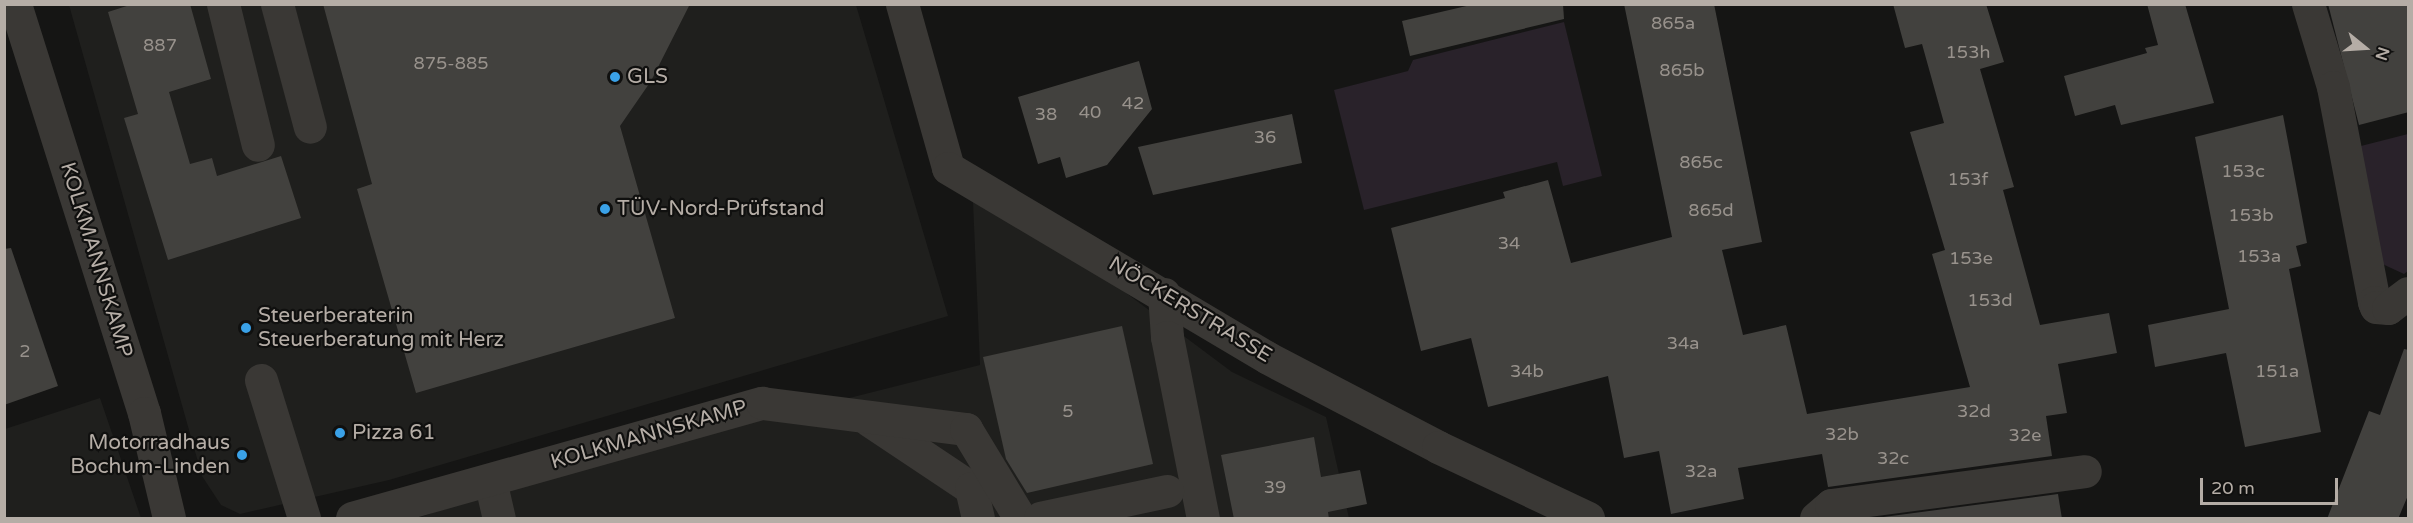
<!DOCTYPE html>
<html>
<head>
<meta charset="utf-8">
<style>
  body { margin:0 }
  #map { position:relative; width:2413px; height:523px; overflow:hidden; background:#151514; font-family:"Varela Round",sans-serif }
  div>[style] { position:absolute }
  .built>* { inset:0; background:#1f1f1d }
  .green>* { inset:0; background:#29222a }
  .building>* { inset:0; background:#42413e }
  .minor>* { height:33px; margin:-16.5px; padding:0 16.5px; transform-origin:16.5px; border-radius:16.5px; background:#3a3835 }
  .dots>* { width:16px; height:16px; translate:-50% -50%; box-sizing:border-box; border:3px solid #10100f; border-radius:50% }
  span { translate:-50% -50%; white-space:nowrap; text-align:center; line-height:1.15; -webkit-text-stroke:4.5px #10100f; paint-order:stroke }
  .number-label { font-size:18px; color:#98928c }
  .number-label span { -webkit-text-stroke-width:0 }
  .poi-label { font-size:21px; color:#b5ada6 }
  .left { translate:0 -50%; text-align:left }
  .right { translate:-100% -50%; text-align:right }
  .street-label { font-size:21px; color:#b5ada6 }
  .frame { position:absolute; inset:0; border:6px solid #b5ada6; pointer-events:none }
  .north { position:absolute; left:2335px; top:18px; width:60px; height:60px; -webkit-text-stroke:4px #10100f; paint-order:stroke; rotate:108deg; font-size:16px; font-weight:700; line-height:24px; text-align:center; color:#b5ada6 }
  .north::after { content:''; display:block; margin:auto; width:21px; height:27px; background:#b5ada6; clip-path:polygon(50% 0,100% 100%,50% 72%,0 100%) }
  .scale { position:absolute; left:2200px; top:478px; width:138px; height:27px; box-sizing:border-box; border:3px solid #b5ada6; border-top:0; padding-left:8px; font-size:18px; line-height:21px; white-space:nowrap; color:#b5ada6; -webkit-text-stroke:4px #10100f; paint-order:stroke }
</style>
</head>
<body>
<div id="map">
  <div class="built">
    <div style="clip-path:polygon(69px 5px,856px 5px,948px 316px,389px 480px,240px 514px,221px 505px,202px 476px)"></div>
    <div style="clip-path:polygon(972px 178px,1232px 372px,1326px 417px,1349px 518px,418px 518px,525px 480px,980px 365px)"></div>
    <div style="clip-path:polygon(100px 398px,141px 518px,5px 518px,5px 429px)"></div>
  </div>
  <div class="green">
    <div style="clip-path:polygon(1564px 22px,1602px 176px,1563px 186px,1557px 162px,1364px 210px,1334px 90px,1408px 71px,1413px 60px)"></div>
    <div style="clip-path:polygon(2408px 134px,2408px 271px,2404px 274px,2376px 261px,2357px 147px)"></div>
  </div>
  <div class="building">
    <div style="clip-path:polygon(133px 4px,190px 4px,211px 79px,169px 92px,190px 164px,212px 158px,217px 176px,281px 156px,301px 218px,168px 260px,124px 118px,138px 114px,108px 12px)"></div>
    <div style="clip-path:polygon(323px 4px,690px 4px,651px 81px,620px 126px,675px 318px,416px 393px,357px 189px,372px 184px)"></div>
    <div style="clip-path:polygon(1475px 4px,1563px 4px,1564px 19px,1410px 56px,1402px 21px)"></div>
    <div style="clip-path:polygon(1624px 4px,1714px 4px,1762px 242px,1722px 250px,1743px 335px,1786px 325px,1807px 414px,1970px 387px,1932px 254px,1945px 250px,1910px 132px,1944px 123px,1922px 44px,1905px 48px,1893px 4px,1986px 4px,2004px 62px,1980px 69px,2014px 187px,2003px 190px,2040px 325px,2109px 313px,2117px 353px,2058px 364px,2067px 413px,2046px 416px,2052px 456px,1828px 487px,1822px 454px,1738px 468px,1744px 499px,1671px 514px,1659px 451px,1624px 458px,1608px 376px,1488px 407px,1471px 338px,1421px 351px,1391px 228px,1505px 198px,1503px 192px,1548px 180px,1571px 263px,1672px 237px)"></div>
    <div style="clip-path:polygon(2147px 4px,2185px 4px,2214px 103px,2121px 125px,2115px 105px,2075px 116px,2064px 76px,2147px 53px,2145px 48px,2158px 45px)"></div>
    <div style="clip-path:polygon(2328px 4px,2409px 4px,2409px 112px,2359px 125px)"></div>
    <div style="clip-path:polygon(1139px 61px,1152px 109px,1107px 165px,1066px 178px,1060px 157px,1038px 164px,1018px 97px)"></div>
    <div style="clip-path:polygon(1292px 114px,1302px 163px,1153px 195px,1138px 147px)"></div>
    <div style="clip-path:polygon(2283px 115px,2307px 243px,2296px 246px,2301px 266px,2289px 269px,2321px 432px,2245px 447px,2226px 353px,2155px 367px,2148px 325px,2229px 309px,2195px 137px)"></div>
    <div style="clip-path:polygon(11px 248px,58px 386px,4px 405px,4px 249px)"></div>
    <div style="clip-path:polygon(1122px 326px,1153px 464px,1027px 493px,1006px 459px,983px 357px)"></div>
    <div style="clip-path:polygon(2404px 349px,2409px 350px,2409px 493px,2398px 519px,2327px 519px,2369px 411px,2380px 415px)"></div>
    <div style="clip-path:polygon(1314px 437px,1321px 477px,1360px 470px,1367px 504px,1328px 512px,1329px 519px,1234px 519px,1221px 455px)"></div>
    <div style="clip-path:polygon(2058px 494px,2062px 519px,1876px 519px,1876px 518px)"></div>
  </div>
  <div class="minor">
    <div style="left:15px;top:4px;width:429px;rotate:72.5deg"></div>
    <div style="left:144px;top:413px;width:108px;rotate:76.6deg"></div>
    <div style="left:223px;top:4px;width:145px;rotate:76.1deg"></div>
    <div style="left:277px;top:4px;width:127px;rotate:75deg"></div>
    <div style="left:902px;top:4px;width:170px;rotate:74.3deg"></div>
    <div style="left:948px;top:168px;width:372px;rotate:30.7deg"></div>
    <div style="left:1268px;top:358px;width:192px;rotate:27.6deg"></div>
    <div style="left:1438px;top:447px;width:166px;rotate:25.3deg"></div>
    <div style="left:2308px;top:4px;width:87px;rotate:73.2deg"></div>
    <div style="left:2333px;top:87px;width:219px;rotate:79.2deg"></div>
    <div style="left:2374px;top:302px;width:5px;rotate:68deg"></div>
    <div style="left:2376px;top:307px;width:12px;rotate:5deg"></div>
    <div style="left:2388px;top:308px;width:25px;rotate:-37deg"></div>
    <div style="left:1164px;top:294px;width:43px;rotate:86deg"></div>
    <div style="left:1167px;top:337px;width:185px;rotate:78.8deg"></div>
    <div style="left:261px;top:380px;width:145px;rotate:72.7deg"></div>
    <div style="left:869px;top:420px;width:123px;rotate:33.7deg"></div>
    <div style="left:971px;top:488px;width:31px;rotate:77deg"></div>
    <div style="left:490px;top:480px;width:39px;rotate:77deg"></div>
    <div style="left:352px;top:518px;width:426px;rotate:-15.7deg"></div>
    <div style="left:762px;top:403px;width:206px;rotate:7.3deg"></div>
    <div style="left:966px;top:429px;width:104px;rotate:58.8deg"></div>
    <div style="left:1040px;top:518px;width:130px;rotate:-12deg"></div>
    <div style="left:1816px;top:518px;width:20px;rotate:-41deg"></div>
    <div style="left:1831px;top:505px;width:256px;rotate:-7.6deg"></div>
  </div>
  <div class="dots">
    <div style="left:615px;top:77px;background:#3aa1e7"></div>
    <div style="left:605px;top:209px;background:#3aa1e7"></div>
    <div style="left:246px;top:328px;background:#3aa1e7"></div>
    <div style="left:340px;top:433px;background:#3aa1e7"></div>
    <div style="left:242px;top:455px;background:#3aa1e7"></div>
  </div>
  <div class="number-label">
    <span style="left:1673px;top:23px">865a</span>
    <span style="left:160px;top:45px">887</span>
    <span style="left:1968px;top:52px">153h</span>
    <span style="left:451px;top:63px">875-885</span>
    <span style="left:1682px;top:70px">865b</span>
    <span style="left:1133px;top:103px">42</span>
    <span style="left:1090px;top:112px">40</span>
    <span style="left:1046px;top:114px">38</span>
    <span style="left:1265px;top:137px">36</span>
    <span style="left:1701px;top:162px">865c</span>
    <span style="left:2243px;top:171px">153c</span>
    <span style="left:1968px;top:179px">153f</span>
    <span style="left:1711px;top:210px">865d</span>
    <span style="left:2251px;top:215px">153b</span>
    <span style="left:1509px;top:243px">34</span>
    <span style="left:2259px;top:256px">153a</span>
    <span style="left:1971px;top:258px">153e</span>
    <span style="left:1990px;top:300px">153d</span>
    <span style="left:1683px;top:343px">34a</span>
    <span style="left:25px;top:351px">2</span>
    <span style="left:1527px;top:371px">34b</span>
    <span style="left:2277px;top:371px">151a</span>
    <span style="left:1068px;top:411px">5</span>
    <span style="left:1974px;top:411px">32d</span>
    <span style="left:1842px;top:434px">32b</span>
    <span style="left:2025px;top:435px">32e</span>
    <span style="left:1893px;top:458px">32c</span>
    <span style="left:1701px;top:471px">32a</span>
    <span style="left:1275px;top:487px">39</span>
  </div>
  <div class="poi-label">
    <span class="left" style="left:627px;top:77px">GLS</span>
    <span class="left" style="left:617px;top:209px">TÜV-Nord-Prüfstand</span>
    <span class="left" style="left:258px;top:328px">Steuerberaterin<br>Steuerberatung mit Herz</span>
    <span class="left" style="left:352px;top:433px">Pizza 61</span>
    <span class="right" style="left:230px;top:455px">Motorradhaus<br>Bochum-Linden</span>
  </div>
  <div class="street-label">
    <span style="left:96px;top:260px;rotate:73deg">KOLKMANNSKAMP</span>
    <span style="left:1190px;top:310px;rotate:31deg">NÖCKERSTRASSE</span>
    <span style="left:649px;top:435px;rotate:-16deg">KOLKMANNSKAMP</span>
  </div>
  <div class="frame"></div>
  <div class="north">N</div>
  <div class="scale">20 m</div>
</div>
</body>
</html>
